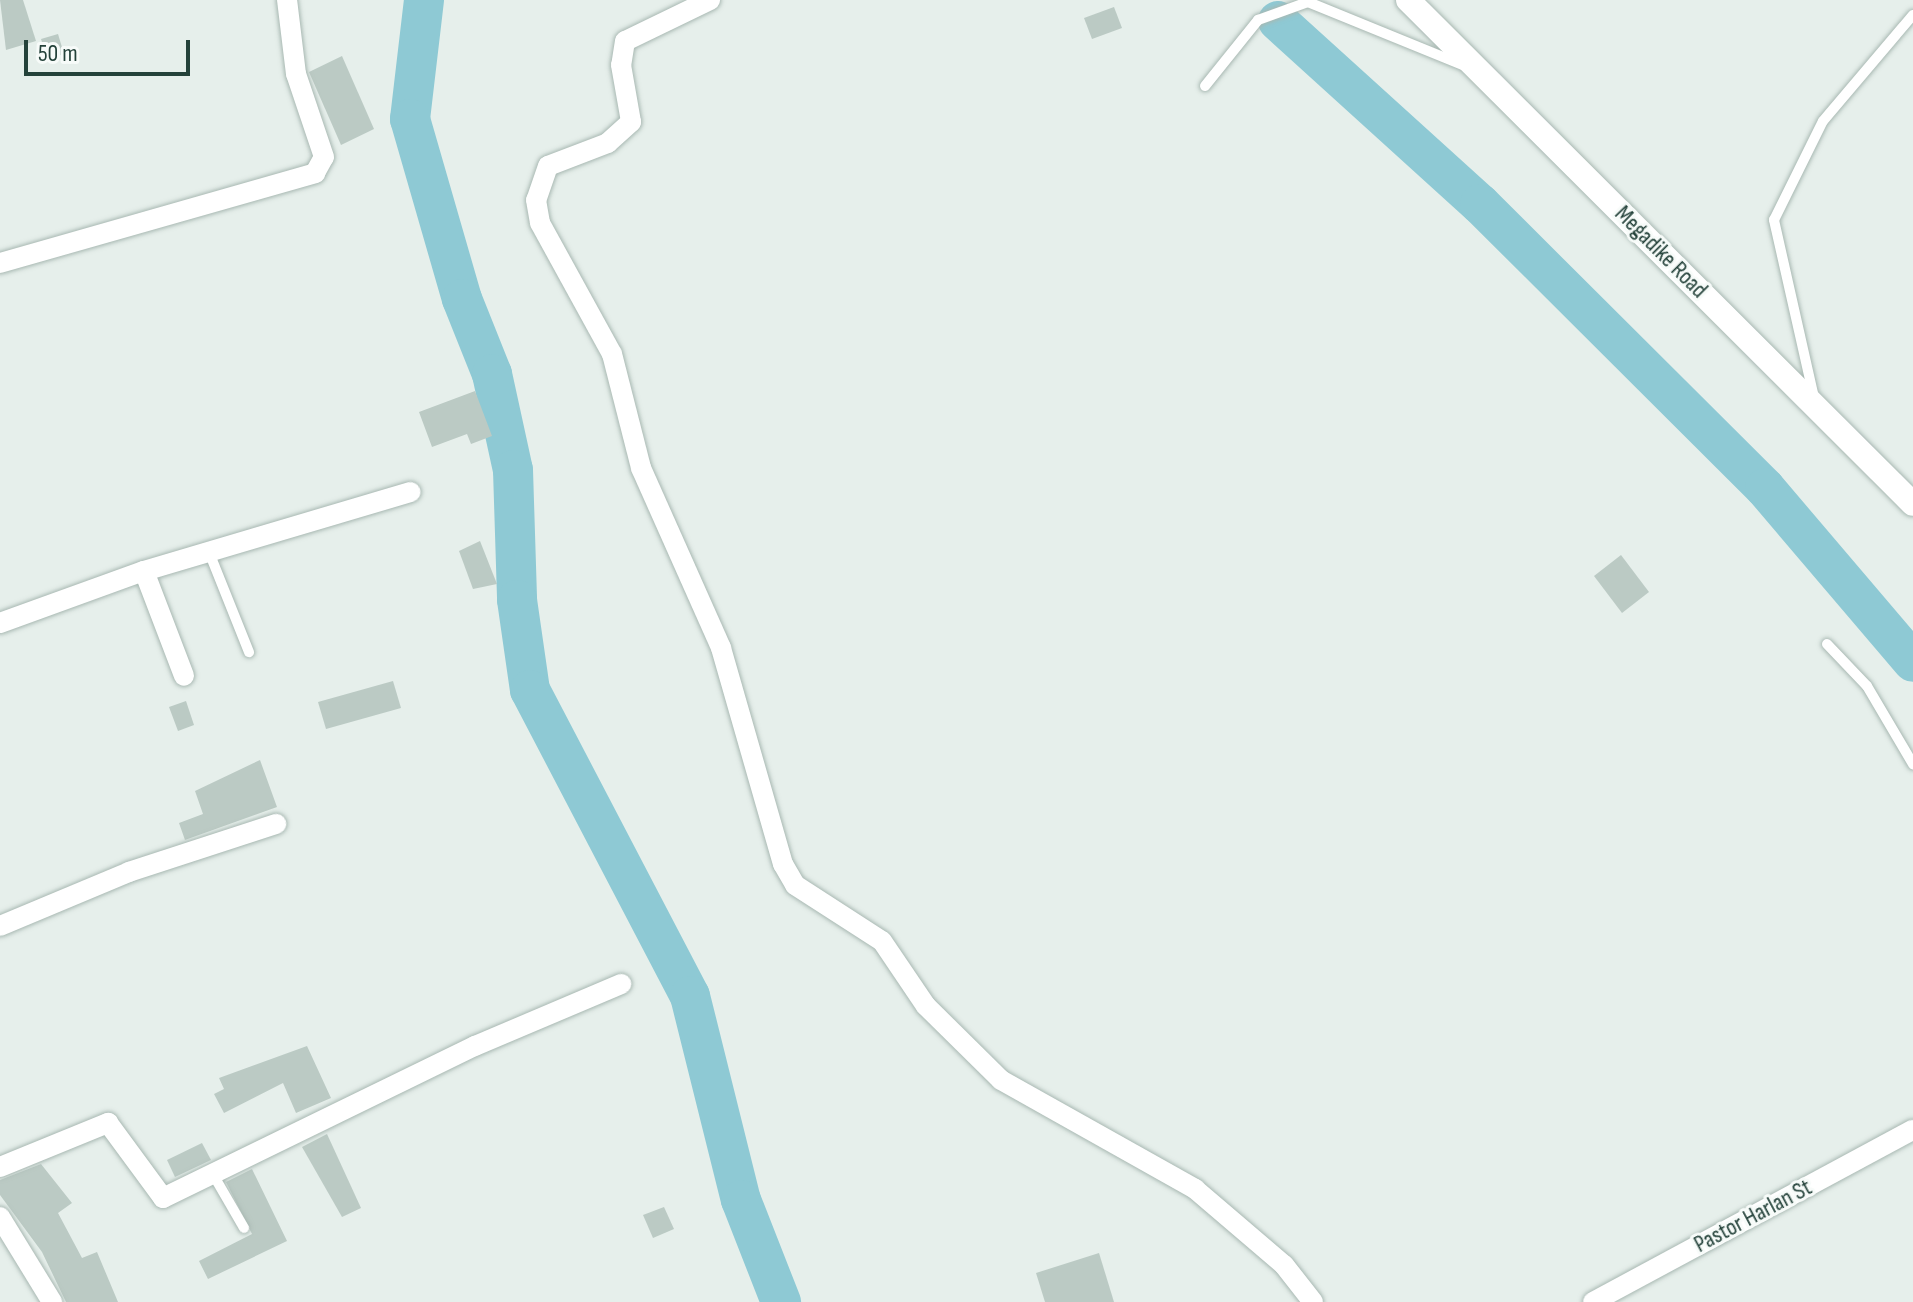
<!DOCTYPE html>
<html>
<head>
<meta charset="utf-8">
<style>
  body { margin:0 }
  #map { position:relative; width:1913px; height:1302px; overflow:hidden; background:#e6efeb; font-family:"Sofia Sans Condensed",sans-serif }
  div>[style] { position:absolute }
  .river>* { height:40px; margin:-20px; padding:0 20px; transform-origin:20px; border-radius:20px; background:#8ec9d4 }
  .building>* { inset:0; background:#bbcac4 }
  .roads { filter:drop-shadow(0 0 2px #a8b8b2) drop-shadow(0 0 2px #a8b8b2) }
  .lane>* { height:10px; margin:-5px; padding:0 5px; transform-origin:5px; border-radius:5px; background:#fff }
  .street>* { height:20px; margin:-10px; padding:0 10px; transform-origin:10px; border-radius:10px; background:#fff }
  .secondary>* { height:24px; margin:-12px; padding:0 12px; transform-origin:12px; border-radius:12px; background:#fff }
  span { translate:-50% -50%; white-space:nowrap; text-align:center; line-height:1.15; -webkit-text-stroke:6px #f7fbf9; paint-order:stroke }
  .street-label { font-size:24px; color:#24423a }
  .scale { position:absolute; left:24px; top:40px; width:166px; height:36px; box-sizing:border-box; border:4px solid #24423a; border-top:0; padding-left:10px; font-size:24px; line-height:28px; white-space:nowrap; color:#24423a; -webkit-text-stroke:6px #f7fbf9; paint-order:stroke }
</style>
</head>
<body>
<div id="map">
  <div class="river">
    <div style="left:424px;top:0;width:120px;rotate:96.7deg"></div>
    <div style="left:410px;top:119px;width:187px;rotate:73.9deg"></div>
    <div style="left:462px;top:299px;width:81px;rotate:68.2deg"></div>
    <div style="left:492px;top:374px;width:98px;rotate:77.7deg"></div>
    <div style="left:513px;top:470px;width:130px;rotate:88.2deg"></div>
    <div style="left:517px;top:600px;width:91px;rotate:81.8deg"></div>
    <div style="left:530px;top:690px;width:345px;rotate:62.4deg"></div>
    <div style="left:690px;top:996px;width:210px;rotate:76deg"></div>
    <div style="left:741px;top:1200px;width:110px;rotate:68.6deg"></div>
    <div style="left:1278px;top:21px;width:273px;rotate:42.2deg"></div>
    <div style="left:1480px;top:204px;width:402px;rotate:44.9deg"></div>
    <div style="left:1765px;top:488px;width:228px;rotate:49.6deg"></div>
  </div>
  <div class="building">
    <div style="clip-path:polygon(0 0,23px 0,36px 41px,6px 50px)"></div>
    <div style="clip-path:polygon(1114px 7px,1122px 28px,1092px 39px,1084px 18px)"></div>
    <div style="clip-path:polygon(58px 34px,64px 54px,47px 59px,41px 39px)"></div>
    <div style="clip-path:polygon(342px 56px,374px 129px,341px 145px,309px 72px)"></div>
    <div style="clip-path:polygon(475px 391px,492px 436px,471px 444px,467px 434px,432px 447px,419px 412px)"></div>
    <div style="clip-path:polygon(480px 541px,497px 584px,473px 589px,459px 551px)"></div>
    <div style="clip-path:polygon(1621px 555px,1649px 592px,1622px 613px,1594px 576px)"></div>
    <div style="clip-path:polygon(393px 681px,401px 708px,326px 729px,318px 702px)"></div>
    <div style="clip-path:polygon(186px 701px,194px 725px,178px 731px,169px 707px)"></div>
    <div style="clip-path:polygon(260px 760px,277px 807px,185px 840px,179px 823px,203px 814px,195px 791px)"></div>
    <div style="clip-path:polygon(307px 1046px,331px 1098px,296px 1113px,283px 1083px,224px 1113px,214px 1094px,224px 1089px,219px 1078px)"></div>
    <div style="clip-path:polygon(327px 1134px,361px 1208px,342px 1217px,302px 1147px)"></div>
    <div style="clip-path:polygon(202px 1143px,211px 1160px,175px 1177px,167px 1160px)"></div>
    <div style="clip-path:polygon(41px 1164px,72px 1203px,58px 1213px,82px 1258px,97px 1252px,118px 1302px,66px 1302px,42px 1252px,0 1195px,0 1180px)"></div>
    <div style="clip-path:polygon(252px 1169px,287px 1241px,208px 1279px,199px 1261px,252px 1234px,226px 1182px)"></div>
    <div style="clip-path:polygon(664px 1207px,674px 1229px,653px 1238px,643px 1215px)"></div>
    <div style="clip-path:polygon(1099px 1253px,1114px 1302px,1045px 1302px,1036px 1273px)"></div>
  </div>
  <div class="roads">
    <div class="lane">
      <div style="left:1205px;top:86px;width:85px;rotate:-51.2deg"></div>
      <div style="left:1258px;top:20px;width:53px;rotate:-19.8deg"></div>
      <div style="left:1308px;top:2px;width:166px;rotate:22.2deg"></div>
      <div style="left:1815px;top:402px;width:187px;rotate:-102.7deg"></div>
      <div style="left:1774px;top:220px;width:110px;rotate:-63.7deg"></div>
      <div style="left:1823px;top:121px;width:139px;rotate:-49.7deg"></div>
      <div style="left:209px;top:552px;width:108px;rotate:68.2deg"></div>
      <div style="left:1827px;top:644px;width:58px;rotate:46.4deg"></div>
      <div style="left:1867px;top:686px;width:91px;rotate:59.5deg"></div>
      <div style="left:214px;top:1176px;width:60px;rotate:60deg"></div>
    </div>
    <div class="street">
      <div style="left:710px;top:0;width:94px;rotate:154.2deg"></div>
      <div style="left:625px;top:41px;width:24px;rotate:99deg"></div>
      <div style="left:621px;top:65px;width:58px;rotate:80deg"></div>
      <div style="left:631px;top:122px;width:31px;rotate:138deg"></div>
      <div style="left:608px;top:143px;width:64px;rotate:159deg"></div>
      <div style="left:548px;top:166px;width:36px;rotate:109deg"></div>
      <div style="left:536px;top:200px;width:23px;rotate:80deg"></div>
      <div style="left:540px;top:223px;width:149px;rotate:61.2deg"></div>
      <div style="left:612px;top:354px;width:118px;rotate:75.7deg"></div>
      <div style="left:641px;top:468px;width:197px;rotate:66deg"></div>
      <div style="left:721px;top:648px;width:225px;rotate:74deg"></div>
      <div style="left:783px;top:864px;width:24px;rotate:60deg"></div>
      <div style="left:795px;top:885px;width:103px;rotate:32.8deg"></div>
      <div style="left:882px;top:941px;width:78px;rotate:55.9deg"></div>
      <div style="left:926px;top:1006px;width:105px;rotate:44.6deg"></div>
      <div style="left:1001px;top:1080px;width:223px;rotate:29.3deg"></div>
      <div style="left:1195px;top:1189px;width:117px;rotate:40.5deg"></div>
      <div style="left:1284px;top:1265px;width:47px;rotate:51.9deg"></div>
      <div style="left:0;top:263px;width:328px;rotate:-15.9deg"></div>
      <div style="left:315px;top:173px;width:18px;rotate:-61deg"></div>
      <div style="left:324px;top:157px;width:88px;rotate:-108.6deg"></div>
      <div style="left:296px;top:74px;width:75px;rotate:-96.9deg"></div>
      <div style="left:144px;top:571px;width:112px;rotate:69.1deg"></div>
      <div style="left:0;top:623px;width:153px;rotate:-19.9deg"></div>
      <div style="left:144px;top:571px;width:278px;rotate:-16.5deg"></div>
      <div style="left:0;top:926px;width:140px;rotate:-22.7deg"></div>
      <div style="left:129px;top:872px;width:155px;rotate:-18.1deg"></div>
      <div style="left:0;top:1167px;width:117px;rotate:-22.2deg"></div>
      <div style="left:108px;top:1123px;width:93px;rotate:53.7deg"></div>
      <div style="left:163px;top:1198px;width:347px;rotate:-26deg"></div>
      <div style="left:475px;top:1046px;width:159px;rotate:-23deg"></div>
      <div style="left:0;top:1217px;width:100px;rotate:58.5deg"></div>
      <div style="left:1593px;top:1302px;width:363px;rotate:-28.3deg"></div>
    </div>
    <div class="secondary">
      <div style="left:1408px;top:0;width:713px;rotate:44.94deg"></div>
    </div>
  </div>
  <div class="street-label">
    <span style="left:1661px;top:252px;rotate:45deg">Megadike Road</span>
    <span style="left:1753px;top:1216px;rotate:-28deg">Pastor Harlan St</span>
  </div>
  <div class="scale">50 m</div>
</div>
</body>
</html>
